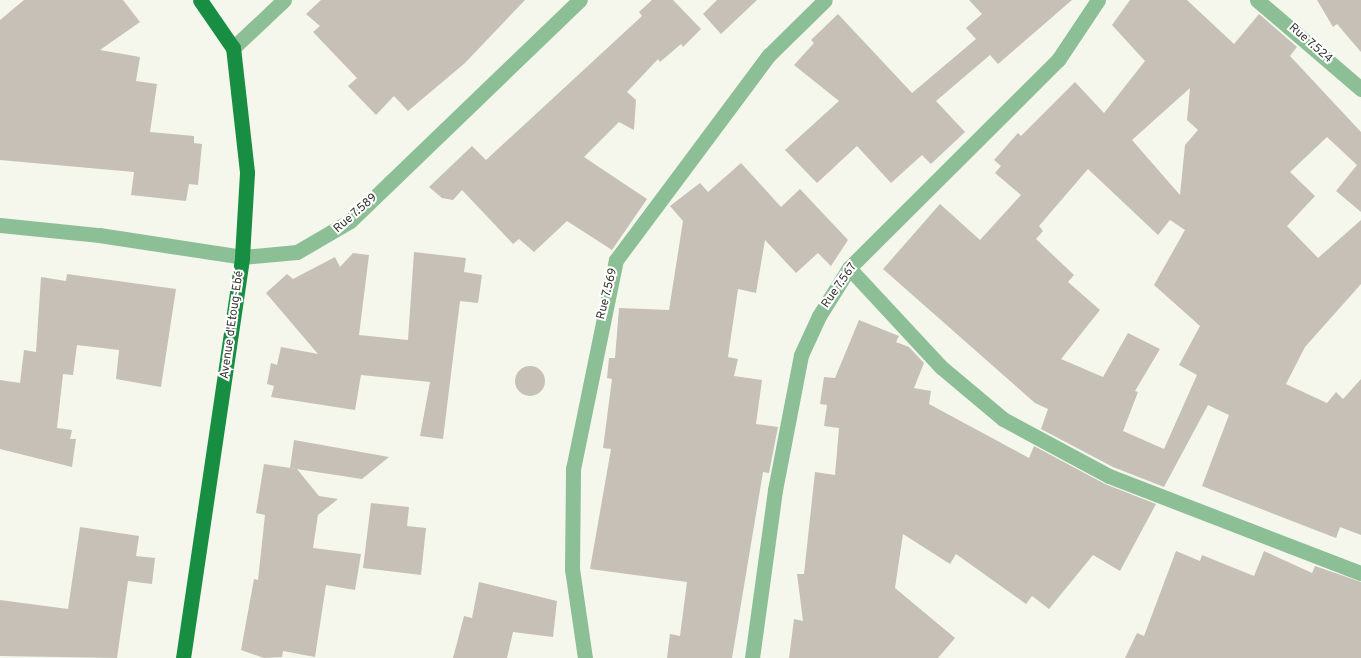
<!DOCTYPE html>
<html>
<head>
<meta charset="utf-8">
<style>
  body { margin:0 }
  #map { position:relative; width:1361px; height:658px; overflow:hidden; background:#f5f7ec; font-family:Overpass,sans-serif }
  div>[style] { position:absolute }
  .building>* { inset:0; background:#c6c0b7 }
  .round { border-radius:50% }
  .minor>* { height:15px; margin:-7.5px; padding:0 7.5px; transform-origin:7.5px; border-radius:7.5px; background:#8dbf96 }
  .major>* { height:15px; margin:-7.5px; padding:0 7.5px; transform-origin:7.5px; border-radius:7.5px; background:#188e43 }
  span { translate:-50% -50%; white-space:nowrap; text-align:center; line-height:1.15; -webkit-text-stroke:4px #fff; paint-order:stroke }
  .street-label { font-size:12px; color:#383834 }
</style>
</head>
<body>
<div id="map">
  <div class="building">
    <div style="clip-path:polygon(24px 0,123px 0,140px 22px,100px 50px,140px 57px,136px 81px,157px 84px,150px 132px,194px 136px,194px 143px,202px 144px,198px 185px,189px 184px,186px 201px,131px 195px,134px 172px,0 160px,0 20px)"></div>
    <div style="clip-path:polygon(321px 0,525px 0,465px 63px,408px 111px,394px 96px,376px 115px,348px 86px,357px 78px,313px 32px,320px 26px,306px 14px)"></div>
    <div style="clip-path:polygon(652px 0,673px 0,701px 29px,683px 47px,681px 44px,660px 62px,658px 59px,627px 92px,636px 100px,634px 130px,619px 122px,584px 157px,647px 199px,612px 250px,567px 221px,534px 252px,519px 239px,513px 244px,462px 190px,453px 200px,442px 198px,429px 187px,472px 146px,486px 160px,642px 16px,639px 12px)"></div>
    <div style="clip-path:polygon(717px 0,757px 0,721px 34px,703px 14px)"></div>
    <div style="clip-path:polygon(969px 0,1072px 0,998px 64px,990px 55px,936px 101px,965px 132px,931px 164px,922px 155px,891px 183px,857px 146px,817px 183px,785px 150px,839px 101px,794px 65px,814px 43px,811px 40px,838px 14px,912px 93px,976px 39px,966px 28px,982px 14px)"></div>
    <div style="clip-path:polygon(evenodd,1130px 0,1187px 0,1234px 44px,1259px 14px,1297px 47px,1290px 56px,1361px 132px,1361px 212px,1336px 191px,1357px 165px,1327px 137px,1290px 172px,1315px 196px,1287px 226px,1318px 258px,1361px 220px,1361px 284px,1305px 347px,1286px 384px,1327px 403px,1336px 392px,1343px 399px,1361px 379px,1361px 535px,1340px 527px,1336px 538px,1202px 486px,1229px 415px,1208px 405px,1164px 487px,1113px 467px,1041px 429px,1048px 409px,1035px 403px,883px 269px,940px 204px,980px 240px,1021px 195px,995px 173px,1001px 166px,994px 160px,1018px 133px,1021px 136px,1075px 82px,1104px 113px,1145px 61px,1112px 25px,1130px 0,1190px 88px,1187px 120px,1198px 130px,1185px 145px,1180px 195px,1132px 140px,1190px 88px,1130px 0,1088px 169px,1158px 235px,1170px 220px,1185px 230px,1154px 285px,1200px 326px,1179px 365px,1197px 375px,1164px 449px,1123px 431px,1138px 392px,1135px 391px,1160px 349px,1128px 333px,1103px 377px,1061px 359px,1100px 310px,1068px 282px,1074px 275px,1036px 239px,1043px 231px,1039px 226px,1088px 169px)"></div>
    <div style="clip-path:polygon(1317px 0,1361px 0,1361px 52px,1337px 24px,1333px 27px)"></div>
    <div style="clip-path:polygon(741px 163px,781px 207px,800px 189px,848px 240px,831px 266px,818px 253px,796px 273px,765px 240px,756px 293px,738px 289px,728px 357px,738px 359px,734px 376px,762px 380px,756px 424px,778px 427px,769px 473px,763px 472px,732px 658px,667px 658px,670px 634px,680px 636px,687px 582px,590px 569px,611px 449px,603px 448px,612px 379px,607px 378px,609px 358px,615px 358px,619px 308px,669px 310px,683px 221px,670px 206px,700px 183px,708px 192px)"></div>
    <div style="clip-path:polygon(414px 252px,466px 258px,464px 272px,482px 275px,478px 303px,460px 301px,443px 439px,420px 436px,430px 382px,361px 375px,355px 410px,271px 397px,274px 386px,267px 384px,271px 363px,277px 365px,281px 347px,318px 354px,266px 293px,287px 274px,293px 279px,335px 257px,340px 267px,353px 253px,369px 255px,359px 335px,408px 340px)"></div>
    <div style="clip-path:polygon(67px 274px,176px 289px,161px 387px,116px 379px,119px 350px,77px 345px,73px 375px,63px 374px,57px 428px,72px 430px,70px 439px,76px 439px,72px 467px,0 449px,0 380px,20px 383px,24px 350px,36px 352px,41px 277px,66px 281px)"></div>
    <div style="clip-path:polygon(859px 320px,899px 336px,896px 342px,909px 347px,924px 363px,914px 388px,931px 391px,929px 404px,1029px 458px,1034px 446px,1105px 484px,1156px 504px,1120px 571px,1093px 555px,1049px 609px,1032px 596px,1026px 604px,956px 554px,950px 564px,903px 534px,895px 588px,955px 638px,938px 658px,789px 658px,794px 619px,803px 621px,797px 574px,804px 574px,815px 472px,835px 475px,839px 428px,824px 426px,827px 405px,820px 404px,824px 377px,835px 378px)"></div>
    <div class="round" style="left:515px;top:366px;width:30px;height:30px"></div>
    <div style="clip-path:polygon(294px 440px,389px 457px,362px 479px,290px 468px)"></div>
    <div style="clip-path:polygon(264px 464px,297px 469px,319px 496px,338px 499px,318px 515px,313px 548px,361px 554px,355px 590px,326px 585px,315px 657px,283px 651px,282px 657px,264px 658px,241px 650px,254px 579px,258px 580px,265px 515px,256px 513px)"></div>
    <div style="clip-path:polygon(371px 503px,409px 507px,407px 526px,426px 528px,421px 575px,363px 568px)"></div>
    <div style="clip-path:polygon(80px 527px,139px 536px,136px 556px,155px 558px,152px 584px,128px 581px,117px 658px,0 656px,0 600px,68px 609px)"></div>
    <div style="clip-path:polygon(1176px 551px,1200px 561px,1202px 555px,1254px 576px,1264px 551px,1312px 573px,1315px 566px,1361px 582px,1361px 658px,1125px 658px,1137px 633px,1144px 636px)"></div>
    <div style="clip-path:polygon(479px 582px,557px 601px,553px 637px,513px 632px,507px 658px,453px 658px,464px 616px,472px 618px)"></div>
  </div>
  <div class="minor">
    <div style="left:1257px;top:0;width:137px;rotate:40.6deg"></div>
    <div style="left:233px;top:48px;width:70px;rotate:-43.3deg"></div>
    <div style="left:0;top:225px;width:100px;rotate:5.8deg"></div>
    <div style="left:99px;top:235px;width:145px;rotate:8.7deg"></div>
    <div style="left:242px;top:257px;width:55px;rotate:-5.2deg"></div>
    <div style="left:297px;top:252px;width:61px;rotate:-30.3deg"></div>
    <div style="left:350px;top:221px;width:319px;rotate:-43.9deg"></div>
    <div style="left:849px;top:268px;width:135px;rotate:47.1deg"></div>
    <div style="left:941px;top:367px;width:81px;rotate:40deg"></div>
    <div style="left:1003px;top:419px;width:120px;rotate:28.3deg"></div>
    <div style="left:1109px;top:476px;width:270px;rotate:21.1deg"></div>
    <div style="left:585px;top:658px;width:90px;rotate:-98.3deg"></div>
    <div style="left:572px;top:569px;width:100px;rotate:-89.4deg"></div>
    <div style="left:573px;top:469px;width:213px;rotate:-78.4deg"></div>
    <div style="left:616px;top:260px;width:256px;rotate:-53.3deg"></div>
    <div style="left:769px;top:55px;width:78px;rotate:-44.5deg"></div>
    <div style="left:752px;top:658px;width:170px;rotate:-82.2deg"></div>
    <div style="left:775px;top:490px;width:137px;rotate:-79.1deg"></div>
    <div style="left:801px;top:355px;width:43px;rotate:-65.2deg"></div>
    <div style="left:819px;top:316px;width:57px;rotate:-58deg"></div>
    <div style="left:849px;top:268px;width:295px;rotate:-44.9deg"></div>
    <div style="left:1058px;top:60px;width:72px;rotate:-56.3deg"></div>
  </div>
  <div class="major">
    <div style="left:183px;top:658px;width:405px;rotate:-81.6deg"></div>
    <div style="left:242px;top:257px;width:85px;rotate:-86.6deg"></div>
    <div style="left:247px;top:172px;width:125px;rotate:-96.4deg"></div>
    <div style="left:233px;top:48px;width:58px;rotate:-124.5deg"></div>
  </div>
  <div class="street-label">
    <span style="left:1310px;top:44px;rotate:41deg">Rue 7.524</span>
    <span style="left:356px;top:214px;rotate:-41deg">Rue 7.589</span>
    <span style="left:840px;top:286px;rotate:-55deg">Rue 7.567</span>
    <span style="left:608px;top:294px;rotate:-76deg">Rue 7.569</span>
    <span style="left:233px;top:325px;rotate:-82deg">Avenue d'Etoug-Ebé</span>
  </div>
</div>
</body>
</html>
